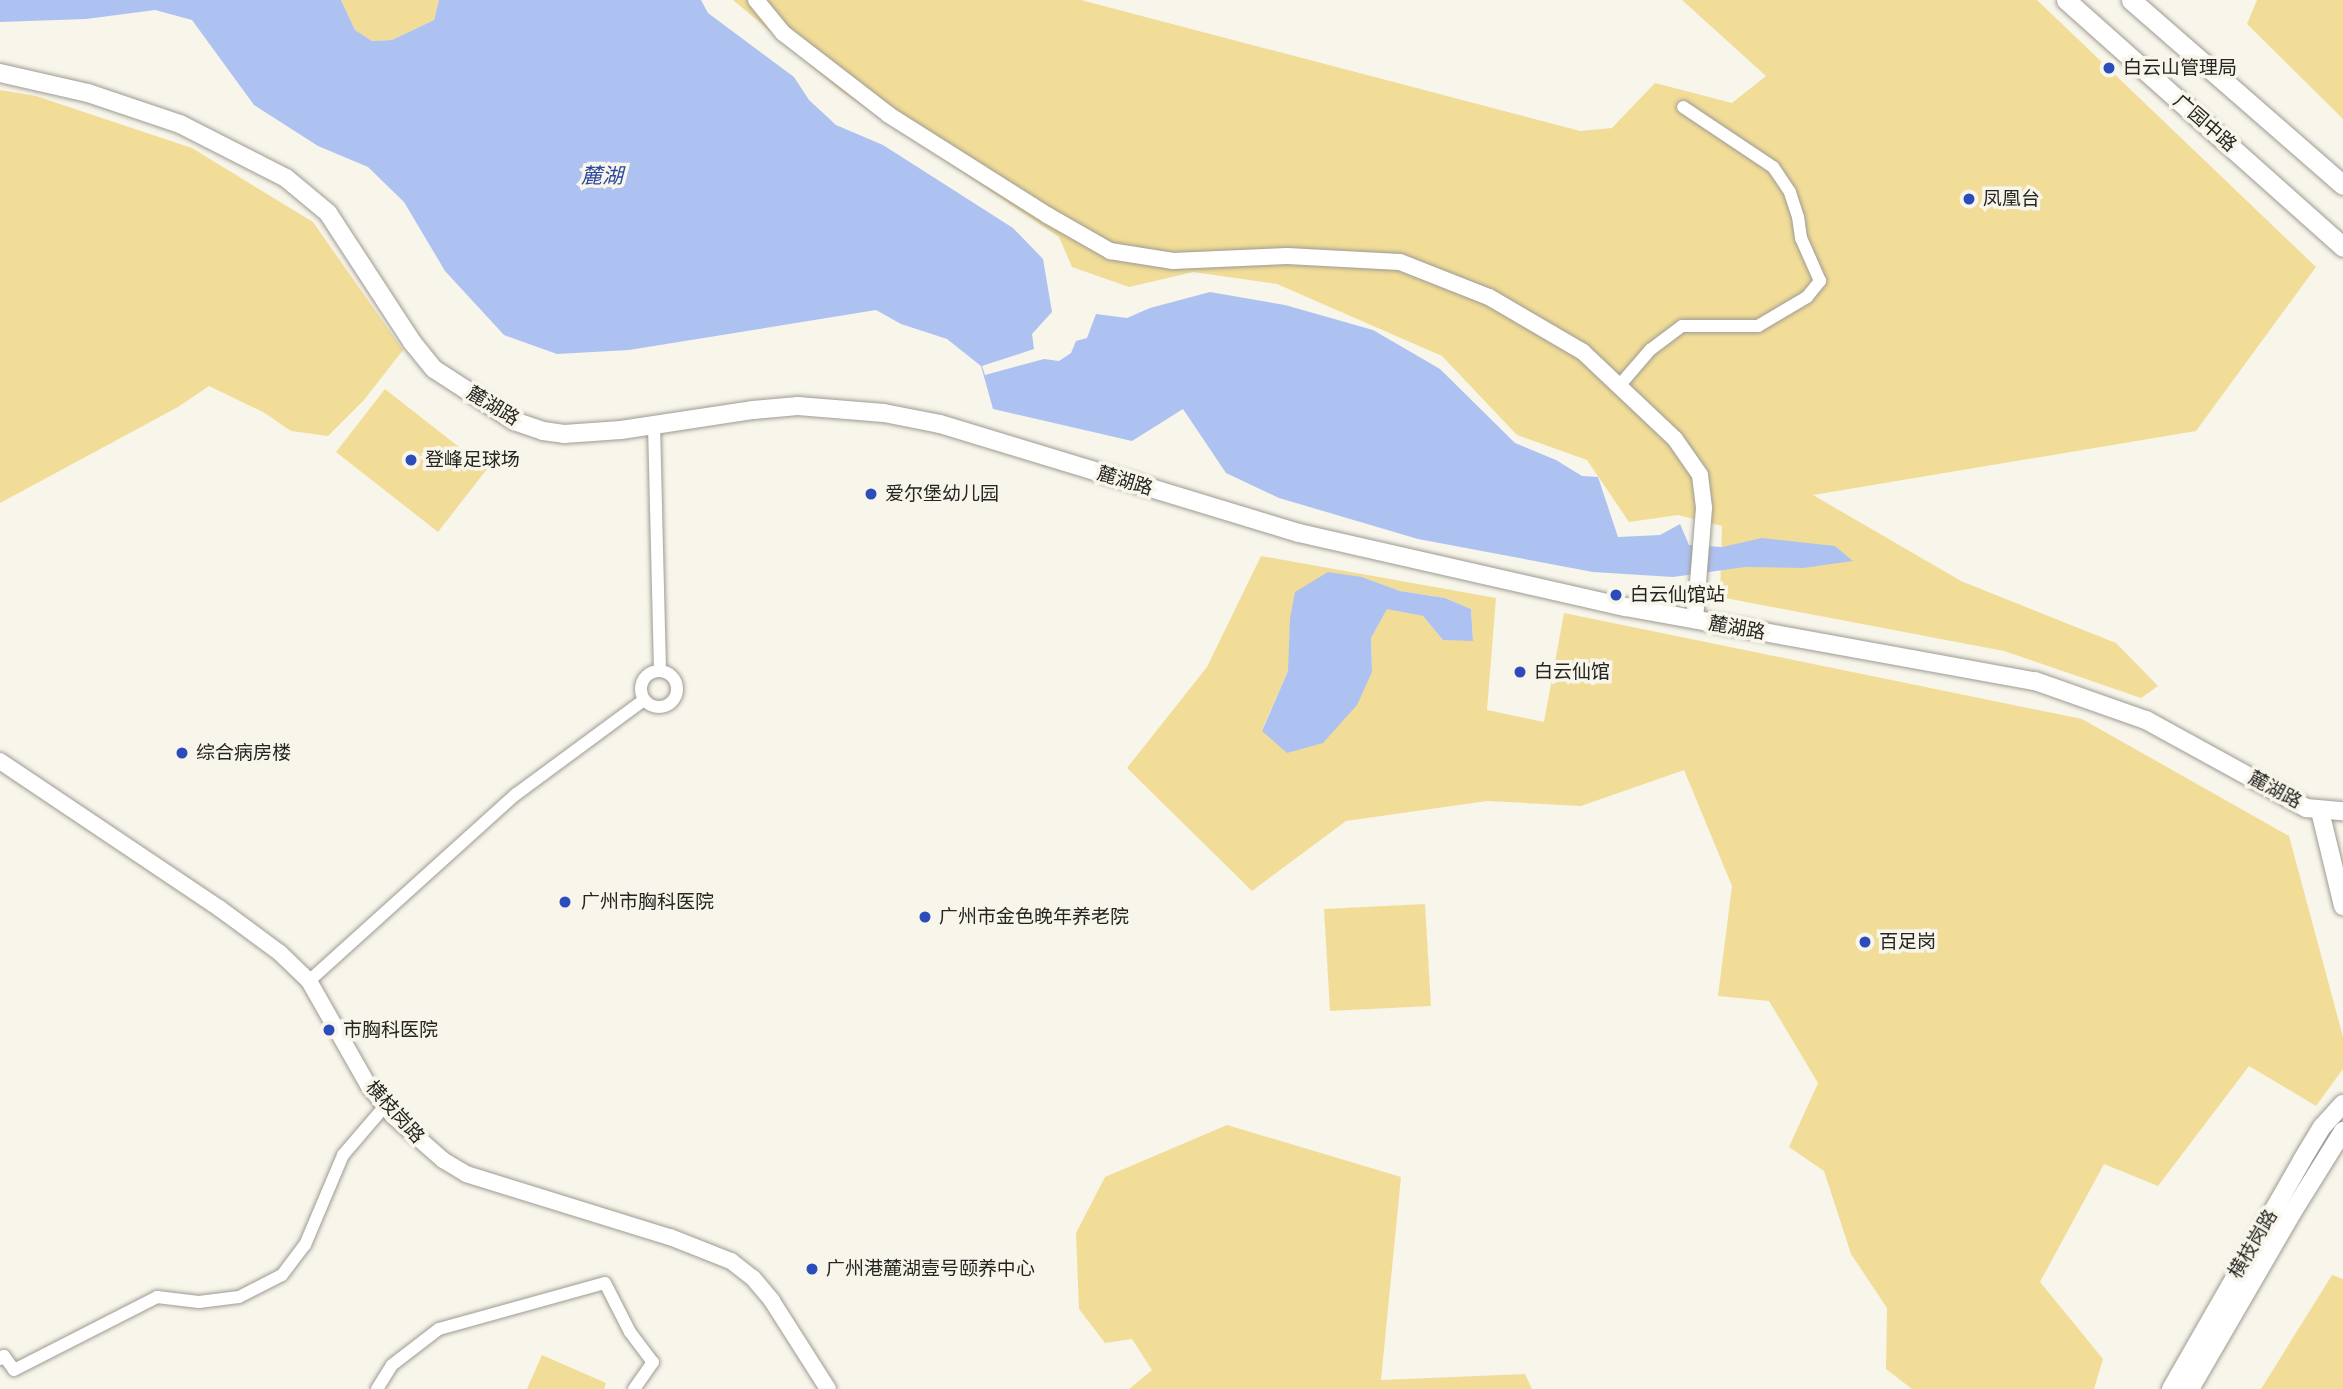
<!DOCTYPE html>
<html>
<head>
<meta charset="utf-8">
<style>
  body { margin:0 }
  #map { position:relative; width:2343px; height:1389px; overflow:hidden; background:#f8f5eb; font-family:Manrope,"Noto Sans SC",sans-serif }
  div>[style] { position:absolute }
  .green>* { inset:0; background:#f2dd98 }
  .water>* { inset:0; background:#aec2f1 }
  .roads { filter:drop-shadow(0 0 2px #9e9b92) drop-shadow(0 0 2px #9e9b92) }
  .minor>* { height:12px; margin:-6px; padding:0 6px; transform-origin:6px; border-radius:6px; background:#fff }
  .minor>.ring { margin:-6px; padding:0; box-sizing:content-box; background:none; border:12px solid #fff; border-radius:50% }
  .tertiary>* { height:16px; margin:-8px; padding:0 8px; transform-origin:8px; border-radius:8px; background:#fff }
  .secondary>* { height:18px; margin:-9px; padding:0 9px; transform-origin:9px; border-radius:9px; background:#fff }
  .primary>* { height:19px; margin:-9.5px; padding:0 9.5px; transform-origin:9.5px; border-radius:9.5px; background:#fff }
  .dots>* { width:19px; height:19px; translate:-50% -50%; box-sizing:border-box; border:4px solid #f8f5eb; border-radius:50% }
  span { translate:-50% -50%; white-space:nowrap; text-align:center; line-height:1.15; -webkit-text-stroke:7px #f8f5eb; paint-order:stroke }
  .poi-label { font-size:19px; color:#262522 }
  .left { translate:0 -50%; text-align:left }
  .street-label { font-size:19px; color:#262522 }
  .water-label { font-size:21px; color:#2c48a0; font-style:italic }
</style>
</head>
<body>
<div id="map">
  <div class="green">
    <div style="clip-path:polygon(341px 0,439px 0,434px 20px,392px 40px,372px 41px,355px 30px)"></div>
    <div style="clip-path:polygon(733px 0,1081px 0,1580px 131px,1612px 128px,1655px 83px,1732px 103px,1766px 76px,1682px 0,2037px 0,2316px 267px,2196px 431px,1813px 495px,1961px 581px,2116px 643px,2158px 686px,2141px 698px,2004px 651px,1720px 597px,1722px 526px,1678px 515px,1629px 522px,1587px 460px,1517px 435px,1442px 356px,1277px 284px,1193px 272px,1129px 287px,1072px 267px,1059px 237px,841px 91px)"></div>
    <div style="clip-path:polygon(2257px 0,2343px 0,2343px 119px,2247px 24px)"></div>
    <div style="clip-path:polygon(0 90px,36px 96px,192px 148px,313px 222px,403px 350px,364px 400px,328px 436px,291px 431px,263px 412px,209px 386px,178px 407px,0 503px)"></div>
    <div style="clip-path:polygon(385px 389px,487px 469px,438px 532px,336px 452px)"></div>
    <div style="clip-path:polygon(evenodd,1261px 556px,1496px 598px,1487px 710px,1544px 722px,1564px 613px,2082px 719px,2289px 836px,2343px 1037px,2343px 1069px,2316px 1106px,2249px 1066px,2158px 1186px,2104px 1164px,2040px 1282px,2103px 1359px,2094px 1389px,1912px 1389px,1886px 1369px,1887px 1308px,1851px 1254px,1824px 1171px,1789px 1147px,1818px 1083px,1769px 1001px,1718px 996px,1732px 886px,1684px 770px,1581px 806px,1487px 801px,1346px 821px,1252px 891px,1127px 768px,1207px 667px,1261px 556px,1362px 577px,1400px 591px,1445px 598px,1471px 609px,1473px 640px,1443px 640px,1423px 616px,1387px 608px,1371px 638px,1372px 672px,1262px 730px,1288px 671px,1362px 577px)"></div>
    <div style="clip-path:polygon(1425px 904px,1431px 1006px,1330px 1011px,1324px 909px)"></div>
    <div style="clip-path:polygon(1227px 1125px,1401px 1177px,1381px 1380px,1525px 1374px,1532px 1389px,1129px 1389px,1152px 1370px,1132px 1339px,1105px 1343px,1079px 1309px,1076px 1233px,1105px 1177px)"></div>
    <div style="clip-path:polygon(2332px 1275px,2343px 1279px,2343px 1389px,2261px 1389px)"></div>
    <div style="clip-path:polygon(542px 1355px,606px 1383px,604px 1389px,527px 1389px)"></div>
  </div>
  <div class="water">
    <div style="clip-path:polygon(0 0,341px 0,355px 30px,372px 41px,392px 40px,434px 20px,439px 0,701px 0,708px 13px,794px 77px,809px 100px,836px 125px,883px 145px,1013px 228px,1043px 259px,1052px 312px,1032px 334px,1034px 349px,982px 366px,985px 375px,1044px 359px,1059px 361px,1071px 353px,1076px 341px,1087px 338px,1096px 314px,1127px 318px,1150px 308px,1210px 292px,1285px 305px,1373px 330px,1440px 369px,1515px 443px,1556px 460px,1582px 476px,1598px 477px,1618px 537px,1660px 535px,1680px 524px,1689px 545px,1722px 547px,1762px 538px,1835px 546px,1853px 561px,1803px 568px,1745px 567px,1673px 577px,1593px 572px,1418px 539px,1279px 498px,1226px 473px,1183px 409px,1132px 441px,993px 409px,981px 366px,947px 339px,901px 324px,876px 310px,629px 350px,557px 354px,504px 335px,445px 271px,404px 202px,368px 167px,318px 146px,254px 105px,192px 20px,155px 10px,86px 19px,0 22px)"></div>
    <div style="clip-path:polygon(1328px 572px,1362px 577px,1400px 591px,1445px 598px,1471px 609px,1473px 641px,1443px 640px,1423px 616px,1387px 609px,1371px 638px,1372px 672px,1357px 705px,1323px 743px,1287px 753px,1262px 731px,1288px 671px,1290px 618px,1295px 592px)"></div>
  </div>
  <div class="roads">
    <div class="minor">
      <div style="left:1619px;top:386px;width:48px;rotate:-49.3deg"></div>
      <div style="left:1650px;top:350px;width:40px;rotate:-37deg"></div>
      <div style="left:1682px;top:326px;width:76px"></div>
      <div style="left:1758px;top:326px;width:57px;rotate:-30.6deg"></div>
      <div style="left:1807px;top:297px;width:21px;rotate:-51deg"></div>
      <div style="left:1820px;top:281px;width:47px;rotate:-113.8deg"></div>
      <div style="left:1801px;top:238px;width:21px;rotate:-98deg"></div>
      <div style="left:1798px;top:217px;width:26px;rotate:-108deg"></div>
      <div style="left:1790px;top:192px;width:30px;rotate:-124deg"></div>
      <div style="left:1773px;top:167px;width:108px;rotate:-146.3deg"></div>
      <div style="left:654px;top:425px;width:246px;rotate:88.6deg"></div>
      <div class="ring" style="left:641px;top:671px;width:24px;height:24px"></div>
      <div style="left:309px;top:981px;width:278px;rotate:-42.1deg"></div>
      <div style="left:515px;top:795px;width:160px;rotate:-36.4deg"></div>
      <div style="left:0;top:1359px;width:5px;rotate:-37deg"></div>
      <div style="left:4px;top:1356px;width:17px;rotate:54deg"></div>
      <div style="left:14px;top:1370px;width:161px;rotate:-27deg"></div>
      <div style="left:157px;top:1297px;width:42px;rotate:6.8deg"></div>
      <div style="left:199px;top:1302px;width:40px;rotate:-7.1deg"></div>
      <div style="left:239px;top:1297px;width:48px;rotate:-27.1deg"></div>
      <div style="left:282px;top:1275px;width:38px;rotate:-53deg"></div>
      <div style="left:305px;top:1245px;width:98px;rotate:-67.1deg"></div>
      <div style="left:343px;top:1155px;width:65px;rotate:-49.4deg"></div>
      <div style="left:377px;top:1389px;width:28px;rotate:-58deg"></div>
      <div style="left:392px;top:1365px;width:59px;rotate:-37.5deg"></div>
      <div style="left:439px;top:1329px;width:172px;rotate:-15.5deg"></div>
      <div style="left:605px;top:1283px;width:55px;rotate:63deg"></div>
      <div style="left:630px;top:1332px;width:38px;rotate:53deg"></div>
      <div style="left:653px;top:1362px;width:33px;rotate:125deg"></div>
    </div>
    <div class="tertiary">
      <div style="left:756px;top:0;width:43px;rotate:50.7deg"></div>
      <div style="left:783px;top:33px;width:134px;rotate:37.7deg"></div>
      <div style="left:889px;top:115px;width:187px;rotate:32.3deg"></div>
      <div style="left:1047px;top:215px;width:73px;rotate:29.7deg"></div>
      <div style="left:1110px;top:251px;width:64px;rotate:9deg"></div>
      <div style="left:1173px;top:261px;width:114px;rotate:-2.5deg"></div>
      <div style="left:1287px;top:256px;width:113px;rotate:3deg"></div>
      <div style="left:1400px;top:262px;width:96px;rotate:21.5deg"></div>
      <div style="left:1489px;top:297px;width:109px;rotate:30.3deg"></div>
      <div style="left:1583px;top:352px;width:127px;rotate:43.4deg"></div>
      <div style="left:1675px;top:439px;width:44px;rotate:55.2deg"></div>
      <div style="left:1700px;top:475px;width:33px;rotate:83deg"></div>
      <div style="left:1704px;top:508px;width:112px;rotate:94.6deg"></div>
      <div style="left:0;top:761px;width:264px;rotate:33.9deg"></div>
      <div style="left:219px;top:908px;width:76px;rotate:36.4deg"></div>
      <div style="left:280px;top:953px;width:40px;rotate:44deg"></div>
      <div style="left:309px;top:981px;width:120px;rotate:60.4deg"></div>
      <div style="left:368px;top:1085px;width:40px;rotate:51deg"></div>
      <div style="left:393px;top:1116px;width:67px;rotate:41.3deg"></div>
      <div style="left:443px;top:1160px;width:27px;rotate:31deg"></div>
      <div style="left:466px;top:1174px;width:214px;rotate:17.2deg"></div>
      <div style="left:670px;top:1237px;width:66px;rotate:21.5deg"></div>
      <div style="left:731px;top:1261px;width:28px;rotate:38deg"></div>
      <div style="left:753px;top:1278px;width:30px;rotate:50deg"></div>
      <div style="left:772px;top:1301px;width:104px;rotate:57.5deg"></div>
    </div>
    <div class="secondary">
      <div style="left:0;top:73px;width:90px;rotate:12.8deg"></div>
      <div style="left:88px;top:93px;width:97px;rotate:18.6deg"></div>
      <div style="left:180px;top:124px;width:119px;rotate:27deg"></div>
      <div style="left:286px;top:178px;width:55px;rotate:39.8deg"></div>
      <div style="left:328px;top:213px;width:154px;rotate:56.9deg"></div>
      <div style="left:412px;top:342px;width:35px;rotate:51deg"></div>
      <div style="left:434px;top:369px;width:95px;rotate:33deg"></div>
      <div style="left:514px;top:421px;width:31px;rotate:19deg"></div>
      <div style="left:543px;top:431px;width:21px;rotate:8deg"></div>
      <div style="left:564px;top:434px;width:57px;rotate:-4deg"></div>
      <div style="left:621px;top:430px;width:134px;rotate:-8.6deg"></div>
      <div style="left:753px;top:410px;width:45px;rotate:-5.1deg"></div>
      <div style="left:798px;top:406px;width:86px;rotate:4.7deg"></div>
      <div style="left:884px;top:413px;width:57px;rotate:11.1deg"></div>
      <div style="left:940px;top:424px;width:375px;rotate:16.9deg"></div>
      <div style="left:1299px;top:533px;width:335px;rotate:12.8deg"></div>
      <div style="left:1626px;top:607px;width:416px;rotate:10.3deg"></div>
      <div style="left:2035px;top:681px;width:118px;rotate:19.4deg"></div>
      <div style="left:2146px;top:720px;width:183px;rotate:28.8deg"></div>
      <div style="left:2306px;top:808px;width:37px;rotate:5deg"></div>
      <div style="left:2320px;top:811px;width:98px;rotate:76.4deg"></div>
      <div style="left:2171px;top:1389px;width:264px;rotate:-60.2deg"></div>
      <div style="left:2302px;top:1160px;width:39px;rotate:-59deg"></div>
      <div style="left:2322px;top:1127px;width:31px;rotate:-48deg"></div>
      <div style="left:2190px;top:1389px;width:203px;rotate:-59.9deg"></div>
      <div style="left:2292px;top:1213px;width:97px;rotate:-58.1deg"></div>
    </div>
    <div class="primary">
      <div style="left:2066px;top:0;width:371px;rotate:41.7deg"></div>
      <div style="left:2131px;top:0;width:281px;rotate:41.1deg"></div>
    </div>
  </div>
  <div class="dots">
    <div style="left:2109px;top:68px;background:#2c4cbc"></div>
    <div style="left:1969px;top:199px;background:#2c4cbc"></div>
    <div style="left:411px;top:460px;background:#2c4cbc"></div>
    <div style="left:871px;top:494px;background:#2c4cbc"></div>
    <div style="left:1616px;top:595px;background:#2c4cbc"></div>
    <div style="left:1520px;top:672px;background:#2c4cbc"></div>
    <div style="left:182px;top:753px;background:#2c4cbc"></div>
    <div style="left:565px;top:902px;background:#2c4cbc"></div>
    <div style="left:925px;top:917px;background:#2c4cbc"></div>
    <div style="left:1865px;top:942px;background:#2c4cbc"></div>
    <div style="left:329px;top:1030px;background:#2c4cbc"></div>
    <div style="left:812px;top:1269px;background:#2c4cbc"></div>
  </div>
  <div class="poi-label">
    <span class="left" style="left:2123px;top:68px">白云山管理局</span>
    <span class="left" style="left:1983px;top:199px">凤凰台</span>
    <span class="left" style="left:425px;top:460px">登峰足球场</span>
    <span class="left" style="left:885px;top:494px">爱尔堡幼儿园</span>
    <span class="left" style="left:1630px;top:595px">白云仙馆站</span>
    <span class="left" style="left:1534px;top:672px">白云仙馆</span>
    <span class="left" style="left:196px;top:753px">综合病房楼</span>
    <span class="left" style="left:581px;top:902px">广州市胸科医院</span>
    <span class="left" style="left:939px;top:917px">广州市金色晚年养老院</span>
    <span class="left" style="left:1879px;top:942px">百足岗</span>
    <span class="left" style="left:343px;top:1030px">市胸科医院</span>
    <span class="left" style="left:826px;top:1269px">广州港麓湖壹号颐养中心</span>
  </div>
  <div class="street-label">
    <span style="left:2205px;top:123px;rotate:41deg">广园中路</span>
    <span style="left:493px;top:406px;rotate:31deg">麓湖路</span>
    <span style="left:1125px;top:481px;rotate:17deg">麓湖路</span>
    <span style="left:1737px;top:628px;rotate:10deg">麓湖路</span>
    <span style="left:2275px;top:790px;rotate:28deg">麓湖路</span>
    <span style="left:395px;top:1112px;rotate:48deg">横枝岗路</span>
    <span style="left:2253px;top:1244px;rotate:-59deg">横枝岗路</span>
  </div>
  <div class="water-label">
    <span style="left:602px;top:175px">麓湖</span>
  </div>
</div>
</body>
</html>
